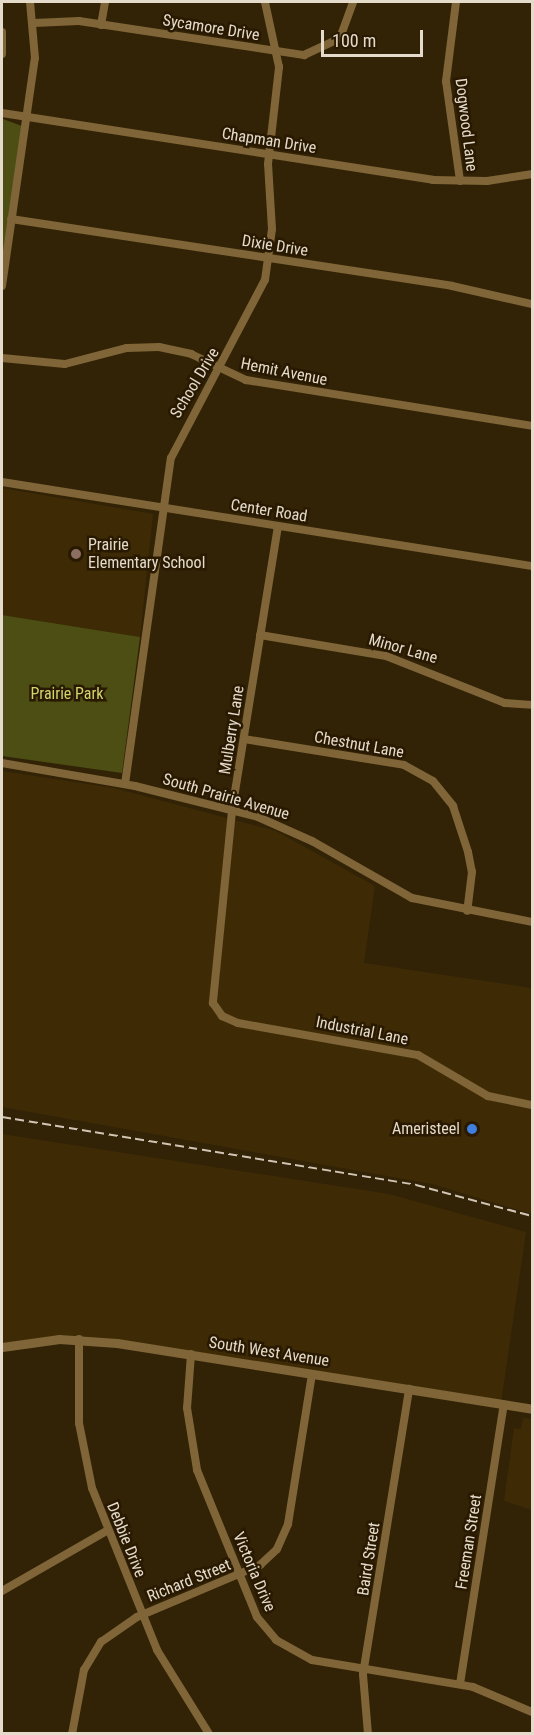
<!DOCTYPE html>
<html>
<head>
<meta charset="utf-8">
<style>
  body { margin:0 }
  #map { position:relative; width:534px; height:1735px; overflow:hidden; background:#322206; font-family:"Roboto Condensed",sans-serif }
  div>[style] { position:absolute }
  .built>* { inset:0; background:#3e2b06 }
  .green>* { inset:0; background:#4c4e14 }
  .minor>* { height:8px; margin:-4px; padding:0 4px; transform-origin:4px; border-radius:4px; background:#7f6537 }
  .tertiary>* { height:9px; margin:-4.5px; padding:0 4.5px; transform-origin:4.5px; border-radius:4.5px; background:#7f6537 }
  .rail>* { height:2px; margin-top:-1px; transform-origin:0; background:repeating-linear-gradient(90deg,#d1c6b5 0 9px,transparent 0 13.5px) }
  .dots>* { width:16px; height:16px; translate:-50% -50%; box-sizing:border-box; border:3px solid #281900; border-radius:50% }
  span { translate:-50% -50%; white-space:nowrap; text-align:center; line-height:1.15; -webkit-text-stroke:5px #281900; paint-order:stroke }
  .street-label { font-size:16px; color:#e5dbcb }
  .poi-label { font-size:16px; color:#e5dbcb }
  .left { translate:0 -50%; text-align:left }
  .right { translate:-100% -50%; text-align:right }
  .park-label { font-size:16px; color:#d1d66d }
  .frame { position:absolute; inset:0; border:3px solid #e5dbcb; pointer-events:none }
  .scale { position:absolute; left:321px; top:30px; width:102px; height:27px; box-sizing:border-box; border:3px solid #e5dbcb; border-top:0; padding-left:8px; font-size:18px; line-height:21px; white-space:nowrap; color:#e5dbcb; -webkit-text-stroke:4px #281900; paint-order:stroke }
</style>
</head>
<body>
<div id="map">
  <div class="built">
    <div style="clip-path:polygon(2px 488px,153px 514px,140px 637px,2px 615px)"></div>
    <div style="clip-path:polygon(2px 771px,114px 788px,276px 831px,375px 886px,364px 963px,532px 988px,532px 1214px,432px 1184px,2px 1107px)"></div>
    <div style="clip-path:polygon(2px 1134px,389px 1194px,526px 1232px,501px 1403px,97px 1340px,2px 1347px)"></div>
    <div style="clip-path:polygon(523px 1418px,532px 1419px,532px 1510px,504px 1501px,514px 1428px,521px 1429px)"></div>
  </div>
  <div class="green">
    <div style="clip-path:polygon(3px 119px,22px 126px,2px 263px,2px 119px)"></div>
    <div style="clip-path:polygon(2px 615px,140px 637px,122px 773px,2px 756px)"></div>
  </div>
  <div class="minor">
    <div style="left:456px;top:2px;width:80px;rotate:97.2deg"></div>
    <div style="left:446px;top:81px;width:101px;rotate:82deg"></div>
    <div style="left:34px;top:23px;width:45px;rotate:-2.5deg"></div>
    <div style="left:79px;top:21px;width:228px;rotate:8.6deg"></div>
    <div style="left:304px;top:55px;width:40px;rotate:-25deg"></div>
    <div style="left:340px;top:38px;width:38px;rotate:-70deg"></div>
    <div style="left:101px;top:25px;width:23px;rotate:-80deg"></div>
    <div style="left:2px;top:32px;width:22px;rotate:90deg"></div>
    <div style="left:2px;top:113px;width:436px;rotate:8.8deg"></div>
    <div style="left:433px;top:180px;width:54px;rotate:1.1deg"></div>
    <div style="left:487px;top:181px;width:46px;rotate:-8.8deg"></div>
    <div style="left:11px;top:219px;width:446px;rotate:8.6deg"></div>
    <div style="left:452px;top:286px;width:82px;rotate:12.7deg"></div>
    <div style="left:2px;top:286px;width:230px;rotate:-81.8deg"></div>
    <div style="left:35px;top:58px;width:56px;rotate:-95.1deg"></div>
    <div style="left:2px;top:358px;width:63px;rotate:5.4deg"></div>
    <div style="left:65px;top:364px;width:64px;rotate:-14.5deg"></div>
    <div style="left:127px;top:348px;width:32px;rotate:-2deg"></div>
    <div style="left:159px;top:347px;width:33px;rotate:12deg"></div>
    <div style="left:191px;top:354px;width:61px;rotate:25.3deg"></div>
    <div style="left:246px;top:380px;width:290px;rotate:9.1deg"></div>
    <div style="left:2px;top:482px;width:537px;rotate:9.01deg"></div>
    <div style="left:278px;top:526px;width:289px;rotate:99.2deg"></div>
    <div style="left:232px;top:811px;width:193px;rotate:95.7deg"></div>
    <div style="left:213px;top:1003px;width:16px;rotate:55deg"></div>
    <div style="left:222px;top:1016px;width:17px;rotate:24deg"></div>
    <div style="left:238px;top:1023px;width:183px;rotate:10.1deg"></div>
    <div style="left:418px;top:1055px;width:81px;rotate:30.4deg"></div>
    <div style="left:488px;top:1096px;width:45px;rotate:11.6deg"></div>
    <div style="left:260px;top:635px;width:128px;rotate:9.5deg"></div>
    <div style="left:386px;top:656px;width:128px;rotate:21.6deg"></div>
    <div style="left:505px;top:703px;width:27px;rotate:4deg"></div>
    <div style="left:244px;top:739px;width:162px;rotate:9.2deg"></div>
    <div style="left:404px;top:765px;width:33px;rotate:29deg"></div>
    <div style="left:433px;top:781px;width:32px;rotate:51deg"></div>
    <div style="left:453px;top:806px;width:48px;rotate:71.9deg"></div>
    <div style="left:468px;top:852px;width:20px;rotate:79deg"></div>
    <div style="left:472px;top:872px;width:39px;rotate:97deg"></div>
    <div style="left:2px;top:763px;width:135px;rotate:9.8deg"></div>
    <div style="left:135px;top:786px;width:127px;rotate:14.1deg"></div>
    <div style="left:258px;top:817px;width:59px;rotate:24deg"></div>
    <div style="left:312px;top:841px;width:115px;rotate:29.7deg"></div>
    <div style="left:412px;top:898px;width:122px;rotate:11.3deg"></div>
    <div style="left:125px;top:784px;width:329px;rotate:-82deg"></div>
    <div style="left:171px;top:458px;width:201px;rotate:-62.2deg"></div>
    <div style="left:265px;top:280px;width:51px;rotate:-82.2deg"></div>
    <div style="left:272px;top:229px;width:65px;rotate:-93.5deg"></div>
    <div style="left:268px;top:164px;width:98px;rotate:-83.5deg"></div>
    <div style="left:279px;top:67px;width:66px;rotate:-102.2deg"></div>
    <div style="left:79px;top:1339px;width:84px;rotate:90deg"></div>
    <div style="left:79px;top:1423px;width:66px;rotate:78.7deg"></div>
    <div style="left:92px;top:1488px;width:175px;rotate:68.1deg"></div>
    <div style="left:157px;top:1650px;width:99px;rotate:58.2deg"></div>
    <div style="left:191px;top:1354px;width:54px;rotate:94.2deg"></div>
    <div style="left:187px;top:1408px;width:63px;rotate:80.8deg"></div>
    <div style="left:197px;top:1470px;width:159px;rotate:67.8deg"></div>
    <div style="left:257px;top:1617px;width:30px;rotate:50deg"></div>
    <div style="left:276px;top:1640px;width:41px;rotate:29.1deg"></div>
    <div style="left:312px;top:1660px;width:163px;rotate:9.5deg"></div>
    <div style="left:473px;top:1687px;width:64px;rotate:23deg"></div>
    <div style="left:2px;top:1591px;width:122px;rotate:-29.9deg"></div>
    <div style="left:460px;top:1684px;width:283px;rotate:-81.1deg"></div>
    <div style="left:72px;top:1734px;width:65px;rotate:-79.4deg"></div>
    <div style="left:84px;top:1670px;width:33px;rotate:-59deg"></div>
    <div style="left:101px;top:1642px;width:44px;rotate:-34.8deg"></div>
    <div style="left:137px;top:1617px;width:134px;rotate:-22.9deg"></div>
    <div style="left:260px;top:1565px;width:23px;rotate:-43deg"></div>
    <div style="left:277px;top:1549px;width:27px;rotate:-66deg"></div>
    <div style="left:288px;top:1524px;width:152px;rotate:-80.9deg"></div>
    <div style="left:368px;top:1734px;width:60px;rotate:-94.8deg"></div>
    <div style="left:363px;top:1674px;width:289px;rotate:-80.8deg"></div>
  </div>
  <div class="tertiary">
    <div style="left:2px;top:1347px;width:58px;rotate:-8deg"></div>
    <div style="left:59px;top:1339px;width:58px;rotate:3.9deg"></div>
    <div style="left:117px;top:1343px;width:420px;rotate:9deg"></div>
  </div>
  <div class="rail">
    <div style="left:2px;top:1117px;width:420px;rotate:9.3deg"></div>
    <div style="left:416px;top:1185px;width:120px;rotate:15deg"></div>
  </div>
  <div class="dots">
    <div style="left:76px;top:554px;background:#8d6e63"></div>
    <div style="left:472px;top:1129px;background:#3f7fe0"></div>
  </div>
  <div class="street-label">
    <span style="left:211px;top:28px;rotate:9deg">Sycamore Drive</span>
    <span style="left:466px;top:125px;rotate:83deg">Dogwood Lane</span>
    <span style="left:269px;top:141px;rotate:9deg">Chapman Drive</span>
    <span style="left:275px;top:246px;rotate:9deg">Dixie Drive</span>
    <span style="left:284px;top:372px;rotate:11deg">Hemit Avenue</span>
    <span style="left:195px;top:383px;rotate:-59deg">School Drive</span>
    <span style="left:269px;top:511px;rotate:9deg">Center Road</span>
    <span style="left:403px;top:649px;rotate:16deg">Minor Lane</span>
    <span style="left:232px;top:730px;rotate:-81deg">Mulberry Lane</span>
    <span style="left:359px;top:745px;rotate:10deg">Chestnut Lane</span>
    <span style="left:226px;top:797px;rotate:16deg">South Prairie Avenue</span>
    <span style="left:362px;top:1031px;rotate:11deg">Industrial Lane</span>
    <span style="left:269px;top:1352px;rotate:9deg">South West Avenue</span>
    <span style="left:126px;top:1540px;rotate:68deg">Debbie Drive</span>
    <span style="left:469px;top:1542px;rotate:-81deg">Freeman Street</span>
    <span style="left:369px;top:1559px;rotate:-81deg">Baird Street</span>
    <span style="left:254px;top:1572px;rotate:67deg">Victoria Drive</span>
    <span style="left:189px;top:1581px;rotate:-22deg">Richard Street</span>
  </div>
  <div class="poi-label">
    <span class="left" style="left:88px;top:554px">Prairie<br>Elementary School</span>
    <span class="right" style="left:460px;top:1129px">Ameristeel</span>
  </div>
  <div class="park-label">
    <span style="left:67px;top:694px">Prairie Park</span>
  </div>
  <div class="frame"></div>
  <div class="scale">100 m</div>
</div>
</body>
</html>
